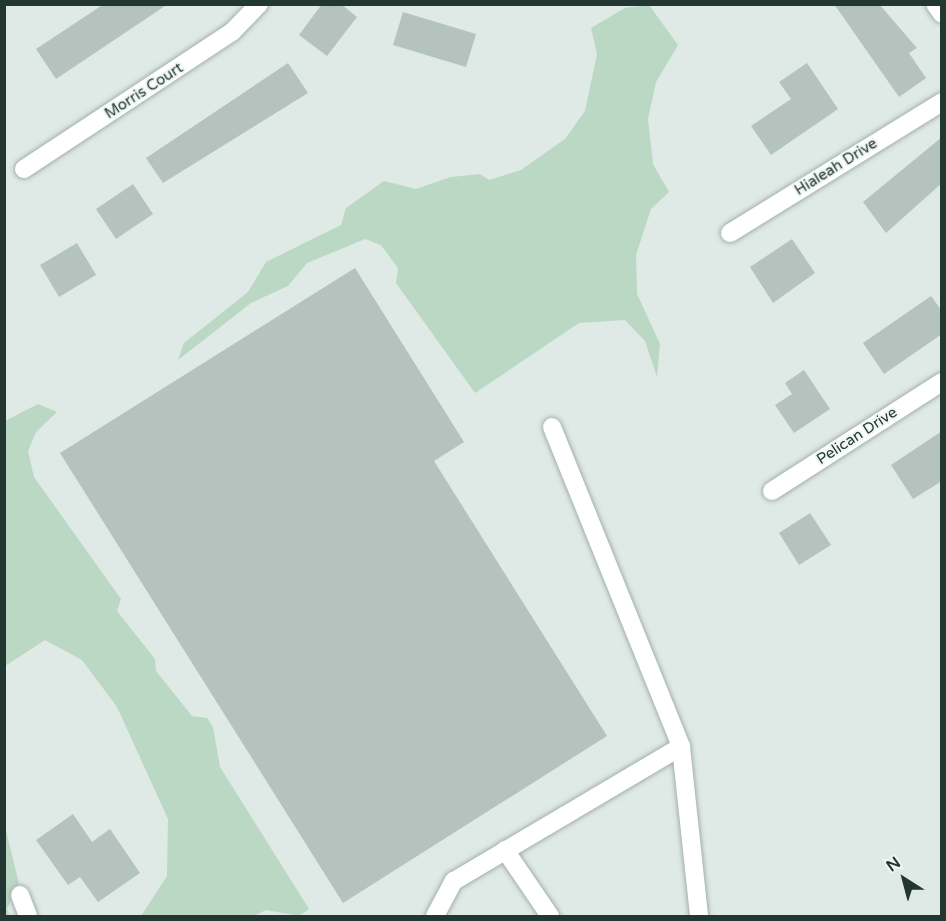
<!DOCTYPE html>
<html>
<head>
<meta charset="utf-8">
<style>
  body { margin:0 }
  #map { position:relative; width:946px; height:921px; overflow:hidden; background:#dfe9e5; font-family:"Varela Round",sans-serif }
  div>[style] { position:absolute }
  .green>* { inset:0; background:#bad8c3 }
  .building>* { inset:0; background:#b5c3be }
  .roads { filter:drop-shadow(0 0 2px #a3b0ac) drop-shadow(0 0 2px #a3b0ac) }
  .minor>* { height:18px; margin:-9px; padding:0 9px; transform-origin:9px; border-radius:9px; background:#fff }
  span { translate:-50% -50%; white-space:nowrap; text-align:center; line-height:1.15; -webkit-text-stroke:4.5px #eff6f3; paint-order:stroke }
  .street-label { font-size:15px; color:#223732 }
  .frame { position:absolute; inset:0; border:6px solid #223732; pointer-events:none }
  .north { position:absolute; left:874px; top:849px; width:60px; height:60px; -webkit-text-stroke:4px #eff6f3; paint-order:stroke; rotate:324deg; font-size:16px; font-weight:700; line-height:24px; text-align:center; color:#223732 }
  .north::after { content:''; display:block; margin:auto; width:21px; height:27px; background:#223732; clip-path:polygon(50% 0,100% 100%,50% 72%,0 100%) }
</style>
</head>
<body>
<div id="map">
  <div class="green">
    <div style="clip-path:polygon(649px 5px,678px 45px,656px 82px,648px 119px,653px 164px,669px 192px,651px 209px,636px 255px,637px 294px,660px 344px,657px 377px,645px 341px,625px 320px,579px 323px,475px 393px,396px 283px,398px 268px,381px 245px,365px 239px,307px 263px,288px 286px,251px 303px,178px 360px,184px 343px,248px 292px,266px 262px,341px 225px,346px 208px,384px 181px,416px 189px,451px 177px,480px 174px,489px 180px,521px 170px,565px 139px,585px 111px,597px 54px,591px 28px,625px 8px)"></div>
    <div style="clip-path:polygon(38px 404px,57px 412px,36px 432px,28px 451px,34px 477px,121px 599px,117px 611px,155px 659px,156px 671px,192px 716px,207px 718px,213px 727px,220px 767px,309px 909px,299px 916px,266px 910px,254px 916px,141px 916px,167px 876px,168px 819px,117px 707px,82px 660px,45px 640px,5px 666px,5px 421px)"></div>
    <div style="clip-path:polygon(4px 822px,19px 884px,7px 909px,10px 916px,5px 916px)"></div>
  </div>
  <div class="building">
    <div style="clip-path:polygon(104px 4px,168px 4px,56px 79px,36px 49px)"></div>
    <div style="clip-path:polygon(322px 4px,341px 4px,357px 17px,327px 56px,299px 35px)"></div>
    <div style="clip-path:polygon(834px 4px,879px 4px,917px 48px,909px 53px,926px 78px,899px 97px)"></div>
    <div style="clip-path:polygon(403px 12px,476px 34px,466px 67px,393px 45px)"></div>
    <div style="clip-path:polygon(288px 63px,308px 93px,163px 183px,146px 158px)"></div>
    <div style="clip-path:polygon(807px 63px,838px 109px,771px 155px,751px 126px,791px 99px,779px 82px)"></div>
    <div style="clip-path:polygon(942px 137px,942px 183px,886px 233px,863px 202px)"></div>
    <div style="clip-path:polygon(133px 184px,153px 214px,116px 239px,96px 209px)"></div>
    <div style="clip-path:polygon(792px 239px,815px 273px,773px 303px,750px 267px)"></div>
    <div style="clip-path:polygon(77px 243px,96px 275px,59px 297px,40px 265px)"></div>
    <div style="clip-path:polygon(355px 268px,464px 442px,434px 461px,607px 736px,343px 903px,60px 453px)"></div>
    <div style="clip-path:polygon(931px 296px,942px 311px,942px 334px,884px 374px,863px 343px)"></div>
    <div style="clip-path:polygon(804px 370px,830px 409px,794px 433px,775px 405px,792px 394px,785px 383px)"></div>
    <div style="clip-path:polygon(942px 431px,942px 481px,913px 499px,891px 465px)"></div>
    <div style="clip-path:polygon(810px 513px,831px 545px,799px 565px,779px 533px)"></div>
    <div style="clip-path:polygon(73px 814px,92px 842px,110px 829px,140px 873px,98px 902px,80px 877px,68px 885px,36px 840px)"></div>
  </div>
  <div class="roads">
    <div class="minor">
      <div style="left:935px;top:4px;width:12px;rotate:55deg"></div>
      <div style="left:24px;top:169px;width:249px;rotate:-33.4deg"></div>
      <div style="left:232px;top:32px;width:39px;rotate:-46deg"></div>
      <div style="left:730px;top:233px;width:249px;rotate:-31.7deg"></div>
      <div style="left:552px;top:427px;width:345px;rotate:68deg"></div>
      <div style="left:772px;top:491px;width:202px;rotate:-32.7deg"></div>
      <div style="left:505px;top:850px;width:80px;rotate:55.7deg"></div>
      <div style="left:20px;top:895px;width:22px;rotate:69deg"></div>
      <div style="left:435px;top:916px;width:40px;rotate:-62deg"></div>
      <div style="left:454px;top:881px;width:264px;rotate:-30.6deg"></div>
      <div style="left:681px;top:747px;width:170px;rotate:83.9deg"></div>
    </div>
  </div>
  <div class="street-label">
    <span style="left:144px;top:91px;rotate:-33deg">Morris Court</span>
    <span style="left:836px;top:167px;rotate:-32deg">Hialeah Drive</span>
    <span style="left:857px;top:436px;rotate:-33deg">Pelican Drive</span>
  </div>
  <div class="frame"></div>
  <div class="north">N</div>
</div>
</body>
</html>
